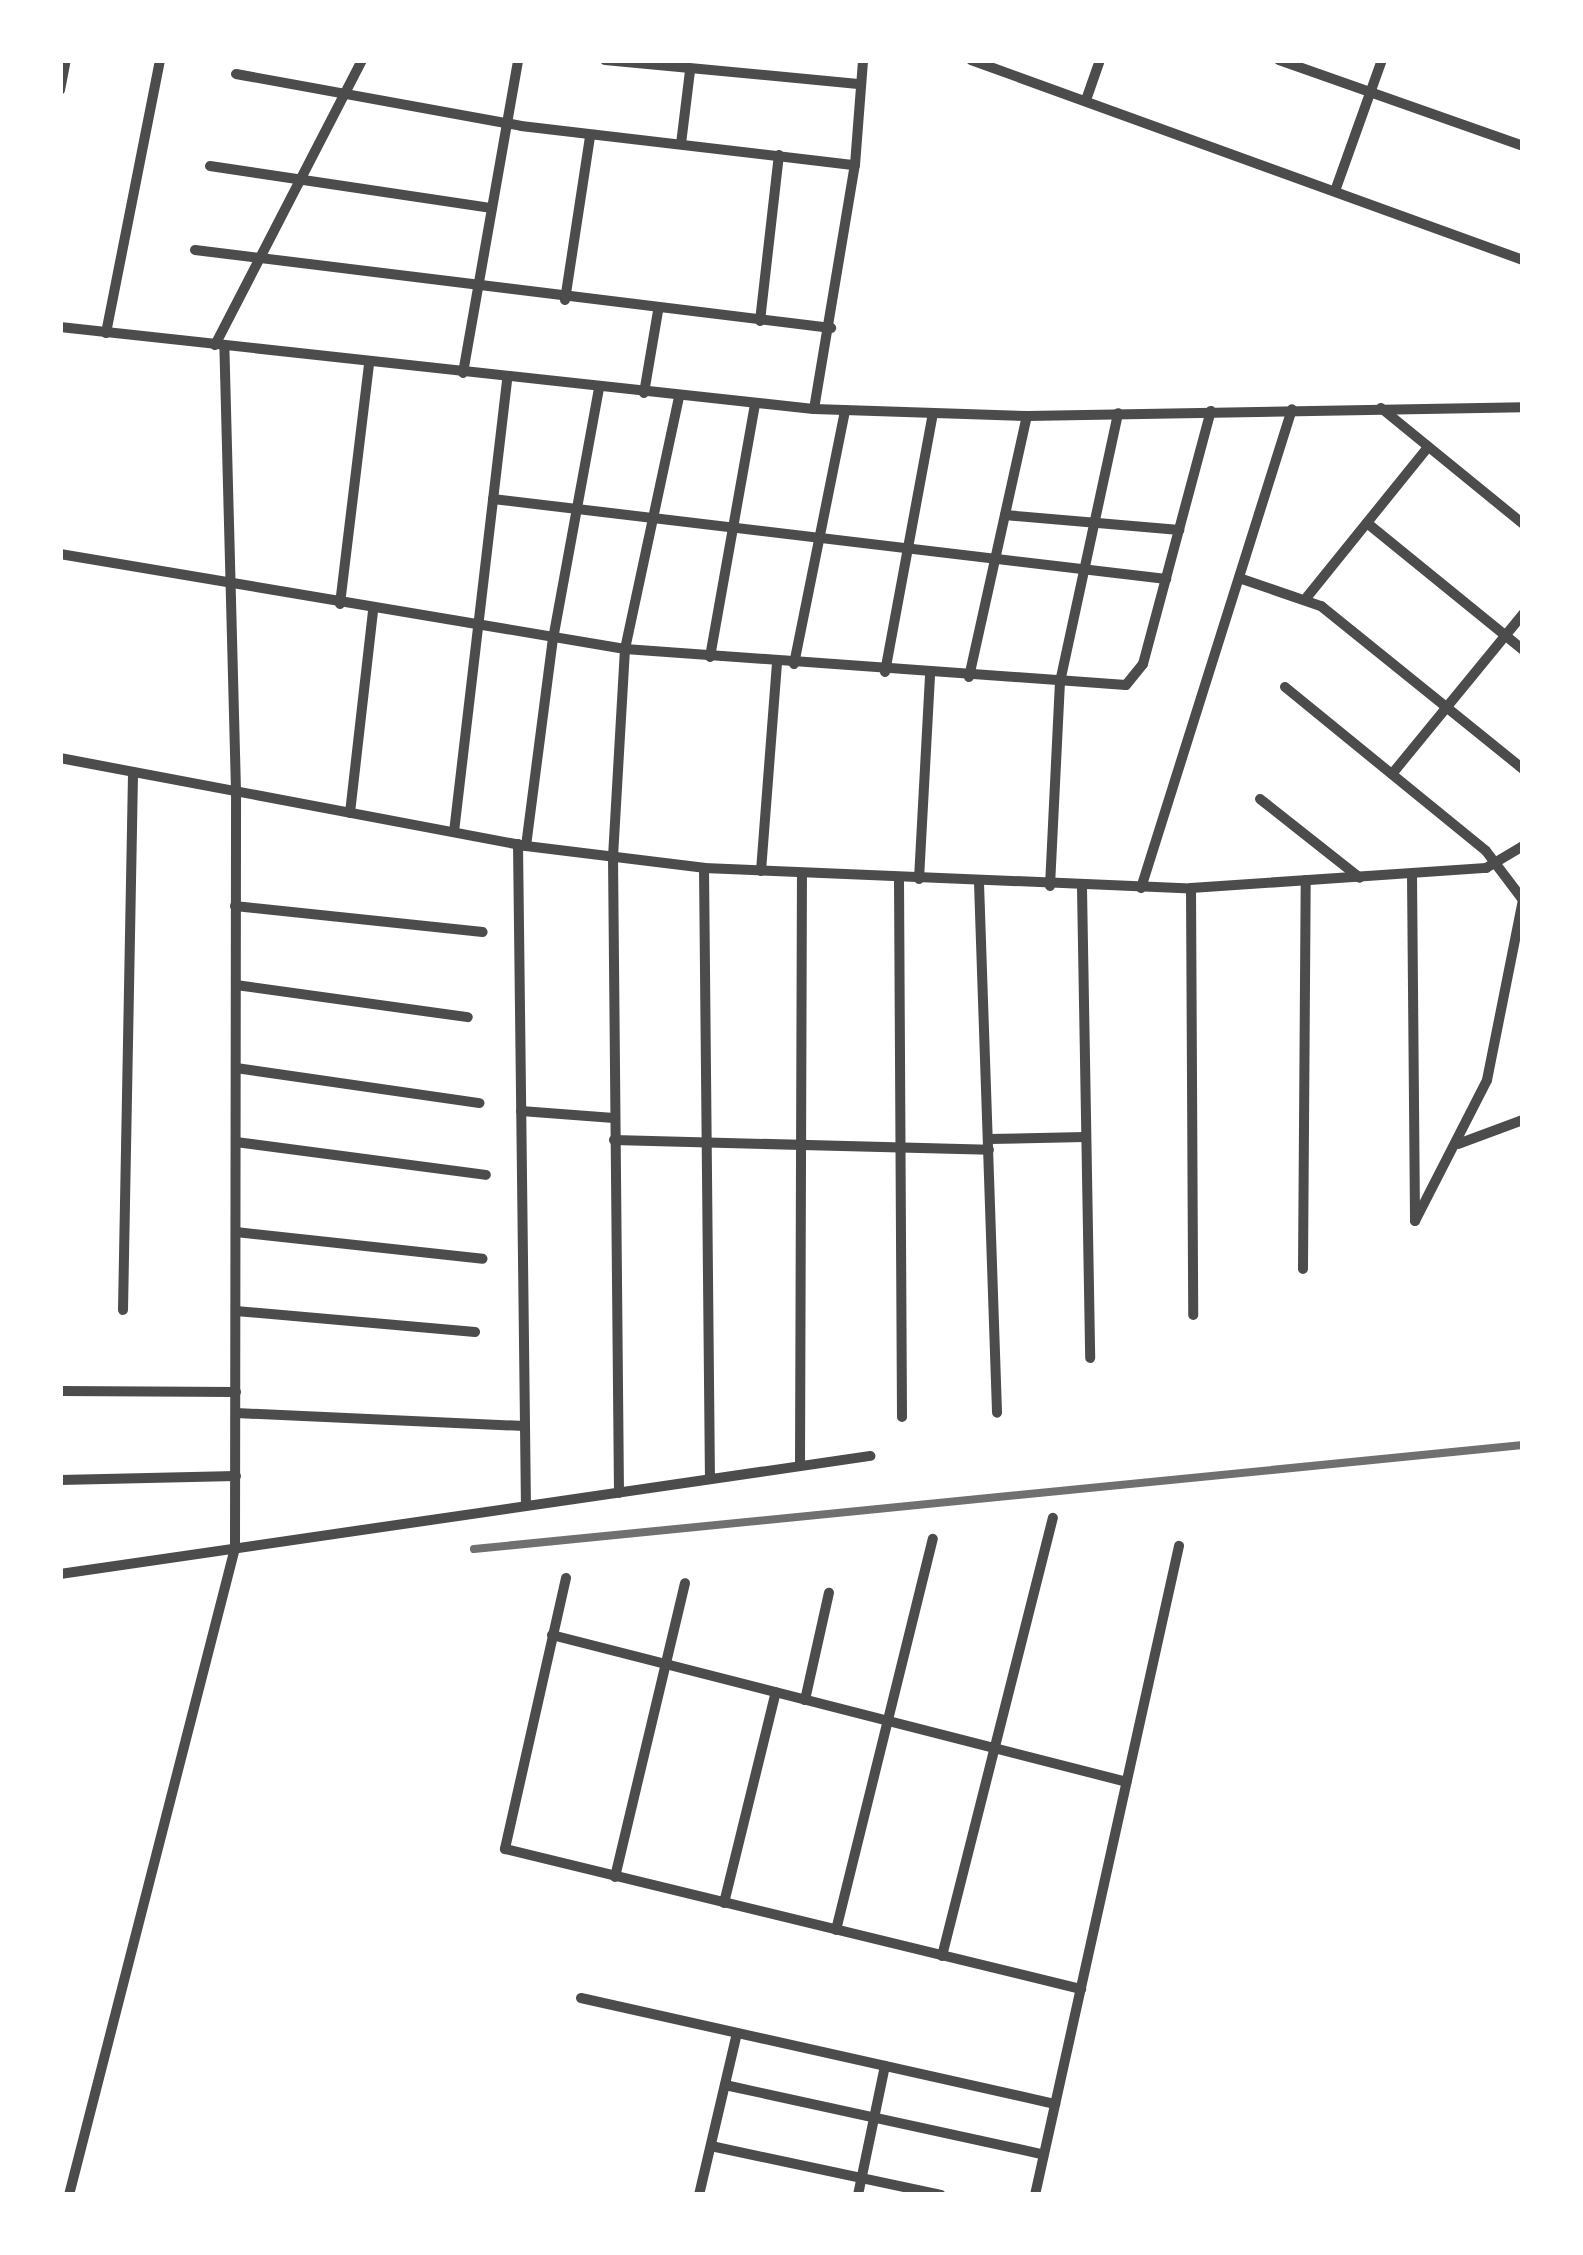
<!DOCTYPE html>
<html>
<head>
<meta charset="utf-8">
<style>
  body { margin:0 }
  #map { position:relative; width:1583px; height:2255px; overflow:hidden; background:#fff; font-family:"Exo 2",sans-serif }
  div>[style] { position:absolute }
  .minor>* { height:10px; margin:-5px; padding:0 5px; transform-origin:5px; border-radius:5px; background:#4c4c4c }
  .rail>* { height:8px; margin:-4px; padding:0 4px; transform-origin:4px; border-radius:4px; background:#707070 }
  span { translate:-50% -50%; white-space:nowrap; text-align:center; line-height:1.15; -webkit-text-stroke:12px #fff; paint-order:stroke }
  .frame { position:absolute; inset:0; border:63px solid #fff; pointer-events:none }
</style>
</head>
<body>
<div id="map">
  <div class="minor">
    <div style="left:605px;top:60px;width:257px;rotate:5.4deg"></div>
    <div style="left:971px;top:60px;width:587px;rotate:19.92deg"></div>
    <div style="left:1279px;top:60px;width:259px;rotate:19.4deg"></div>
    <div style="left:236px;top:74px;width:290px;rotate:10.3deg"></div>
    <div style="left:521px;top:126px;width:336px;rotate:6.7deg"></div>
    <div style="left:60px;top:90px;width:31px;rotate:-79deg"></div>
    <div style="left:1086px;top:100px;width:42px;rotate:-70.7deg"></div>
    <div style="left:681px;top:144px;width:74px;rotate:-83deg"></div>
    <div style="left:210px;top:166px;width:285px;rotate:8.5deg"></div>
    <div style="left:1335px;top:191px;width:139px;rotate:-70.3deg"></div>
    <div style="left:195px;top:250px;width:641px;rotate:6.99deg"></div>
    <div style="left:565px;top:300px;width:166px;rotate:-81.3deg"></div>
    <div style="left:760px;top:321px;width:167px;rotate:-83.5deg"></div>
    <div style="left:60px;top:327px;width:758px;rotate:6.21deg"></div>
    <div style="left:814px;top:409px;width:213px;rotate:1.9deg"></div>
    <div style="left:1027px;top:416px;width:496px;rotate:-1deg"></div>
    <div style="left:106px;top:333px;width:278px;rotate:-78.8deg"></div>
    <div style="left:215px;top:345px;width:321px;rotate:-62.7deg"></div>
    <div style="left:463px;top:373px;width:318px;rotate:-80deg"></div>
    <div style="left:644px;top:393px;width:83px;rotate:-80.3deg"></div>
    <div style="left:1381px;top:408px;width:183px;rotate:39.2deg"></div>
    <div style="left:814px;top:409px;width:247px;rotate:-80.5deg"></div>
    <div style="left:855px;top:165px;width:105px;rotate:-85.6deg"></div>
    <div style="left:493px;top:499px;width:678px;rotate:6.78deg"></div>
    <div style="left:1005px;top:515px;width:175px;rotate:4.9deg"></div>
    <div style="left:1367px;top:523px;width:201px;rotate:39.1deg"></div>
    <div style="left:60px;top:554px;width:573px;rotate:9.54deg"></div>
    <div style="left:625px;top:649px;width:502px;rotate:4.11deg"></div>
    <div style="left:1126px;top:685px;width:27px;rotate:-51deg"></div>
    <div style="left:1143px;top:664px;width:262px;rotate:-75deg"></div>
    <div style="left:1239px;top:578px;width:87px;rotate:18.9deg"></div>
    <div style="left:1321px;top:606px;width:260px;rotate:38.9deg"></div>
    <div style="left:1307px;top:597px;width:193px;rotate:-51.1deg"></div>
    <div style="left:340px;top:604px;width:243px;rotate:-83.1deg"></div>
    <div style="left:710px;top:657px;width:256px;rotate:-79.9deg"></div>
    <div style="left:794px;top:664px;width:259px;rotate:-78.6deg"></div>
    <div style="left:885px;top:672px;width:263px;rotate:-79.5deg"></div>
    <div style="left:969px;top:677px;width:267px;rotate:-77.5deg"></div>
    <div style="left:1285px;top:687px;width:259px;rotate:39.2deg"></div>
    <div style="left:1486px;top:851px;width:61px;rotate:52.9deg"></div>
    <div style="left:60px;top:758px;width:474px;rotate:10.7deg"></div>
    <div style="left:526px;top:846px;width:179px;rotate:7deg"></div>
    <div style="left:704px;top:868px;width:487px;rotate:2.4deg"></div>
    <div style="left:1191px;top:888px;width:296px;rotate:-3.9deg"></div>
    <div style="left:1486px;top:868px;width:43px;rotate:-30.7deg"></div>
    <div style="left:1392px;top:774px;width:207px;rotate:-50.7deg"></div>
    <div style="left:1260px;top:799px;width:127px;rotate:38.3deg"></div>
    <div style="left:350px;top:813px;width:204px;rotate:-83.5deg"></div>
    <div style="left:454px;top:832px;width:457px;rotate:-83.3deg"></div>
    <div style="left:518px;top:844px;width:662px;rotate:89.31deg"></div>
    <div style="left:526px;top:846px;width:209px;rotate:-82.6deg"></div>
    <div style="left:553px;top:639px;width:255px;rotate:-79.6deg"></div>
    <div style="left:704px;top:868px;width:611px;rotate:89.44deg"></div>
    <div style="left:761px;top:871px;width:210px;rotate:-85.6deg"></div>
    <div style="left:1412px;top:874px;width:347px;rotate:89.5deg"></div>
    <div style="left:1415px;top:1221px;width:158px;rotate:-62.9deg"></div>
    <div style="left:1487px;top:1080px;width:184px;rotate:-78.7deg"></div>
    <div style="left:899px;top:879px;width:538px;rotate:89.68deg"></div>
    <div style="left:919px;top:879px;width:203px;rotate:-86.9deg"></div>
    <div style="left:979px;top:883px;width:530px;rotate:88.05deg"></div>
    <div style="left:1050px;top:886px;width:204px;rotate:-87.2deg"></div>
    <div style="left:1060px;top:682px;width:275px;rotate:-77.8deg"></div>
    <div style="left:1082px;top:888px;width:470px;rotate:89deg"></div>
    <div style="left:1141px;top:888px;width:502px;rotate:-72.5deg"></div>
    <div style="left:1191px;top:888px;width:427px;rotate:89.7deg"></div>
    <div style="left:235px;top:906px;width:249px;rotate:6deg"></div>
    <div style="left:236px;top:985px;width:234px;rotate:7.9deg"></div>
    <div style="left:236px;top:1068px;width:246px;rotate:8.2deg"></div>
    <div style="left:521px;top:1111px;width:93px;rotate:4.3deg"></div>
    <div style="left:989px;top:1139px;width:96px;rotate:-1.2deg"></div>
    <div style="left:614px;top:1140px;width:375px;rotate:1.5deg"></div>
    <div style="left:236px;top:1142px;width:252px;rotate:7.5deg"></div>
    <div style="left:1458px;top:1144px;width:69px;rotate:-20.3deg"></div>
    <div style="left:236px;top:1232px;width:248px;rotate:6.2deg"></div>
    <div style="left:1303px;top:1269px;width:389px;rotate:-89.6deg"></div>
    <div style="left:123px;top:1310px;width:537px;rotate:-88.93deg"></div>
    <div style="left:236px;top:1311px;width:240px;rotate:5deg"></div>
    <div style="left:60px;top:1391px;width:176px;rotate:0.3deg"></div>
    <div style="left:236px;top:1413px;width:289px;rotate:2.6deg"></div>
    <div style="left:800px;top:1466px;width:593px;rotate:-89.81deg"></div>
    <div style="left:60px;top:1480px;width:176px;rotate:-1.3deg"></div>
    <div style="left:619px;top:1493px;width:636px;rotate:-90.54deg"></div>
    <div style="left:613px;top:857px;width:208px;rotate:-86.7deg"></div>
    <div style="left:625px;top:649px;width:258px;rotate:-77.9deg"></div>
    <div style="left:60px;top:1574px;width:819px;rotate:-8.29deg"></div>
    <div style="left:566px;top:1578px;width:278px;rotate:102.7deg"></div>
    <div style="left:505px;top:1849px;width:593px;rotate:13.66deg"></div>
    <div style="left:552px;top:1635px;width:593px;rotate:14.34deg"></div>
    <div style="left:805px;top:1700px;width:110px;rotate:-77.4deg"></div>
    <div style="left:615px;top:1877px;width:302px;rotate:-76.6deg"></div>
    <div style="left:724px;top:1903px;width:217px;rotate:-76.2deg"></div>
    <div style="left:836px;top:1930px;width:403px;rotate:-76.1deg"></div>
    <div style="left:942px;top:1956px;width:452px;rotate:-75.8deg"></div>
    <div style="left:581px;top:1998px;width:486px;rotate:12.6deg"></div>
    <div style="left:725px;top:2085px;width:324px;rotate:12.3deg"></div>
    <div style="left:711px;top:2146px;width:235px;rotate:12deg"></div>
    <div style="left:69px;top:2195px;width:668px;rotate:-75.61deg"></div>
    <div style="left:235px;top:1548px;width:757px;rotate:-89.92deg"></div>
    <div style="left:236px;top:791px;width:445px;rotate:-91.5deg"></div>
    <div style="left:699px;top:2195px;width:166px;rotate:-76.8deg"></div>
    <div style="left:858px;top:2195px;width:132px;rotate:-78.2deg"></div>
    <div style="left:1035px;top:2195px;width:665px;rotate:-77.49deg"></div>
  </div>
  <div class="rail">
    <div style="left:474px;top:1549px;width:1054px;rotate:-5.66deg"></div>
  </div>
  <div class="frame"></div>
</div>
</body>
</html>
